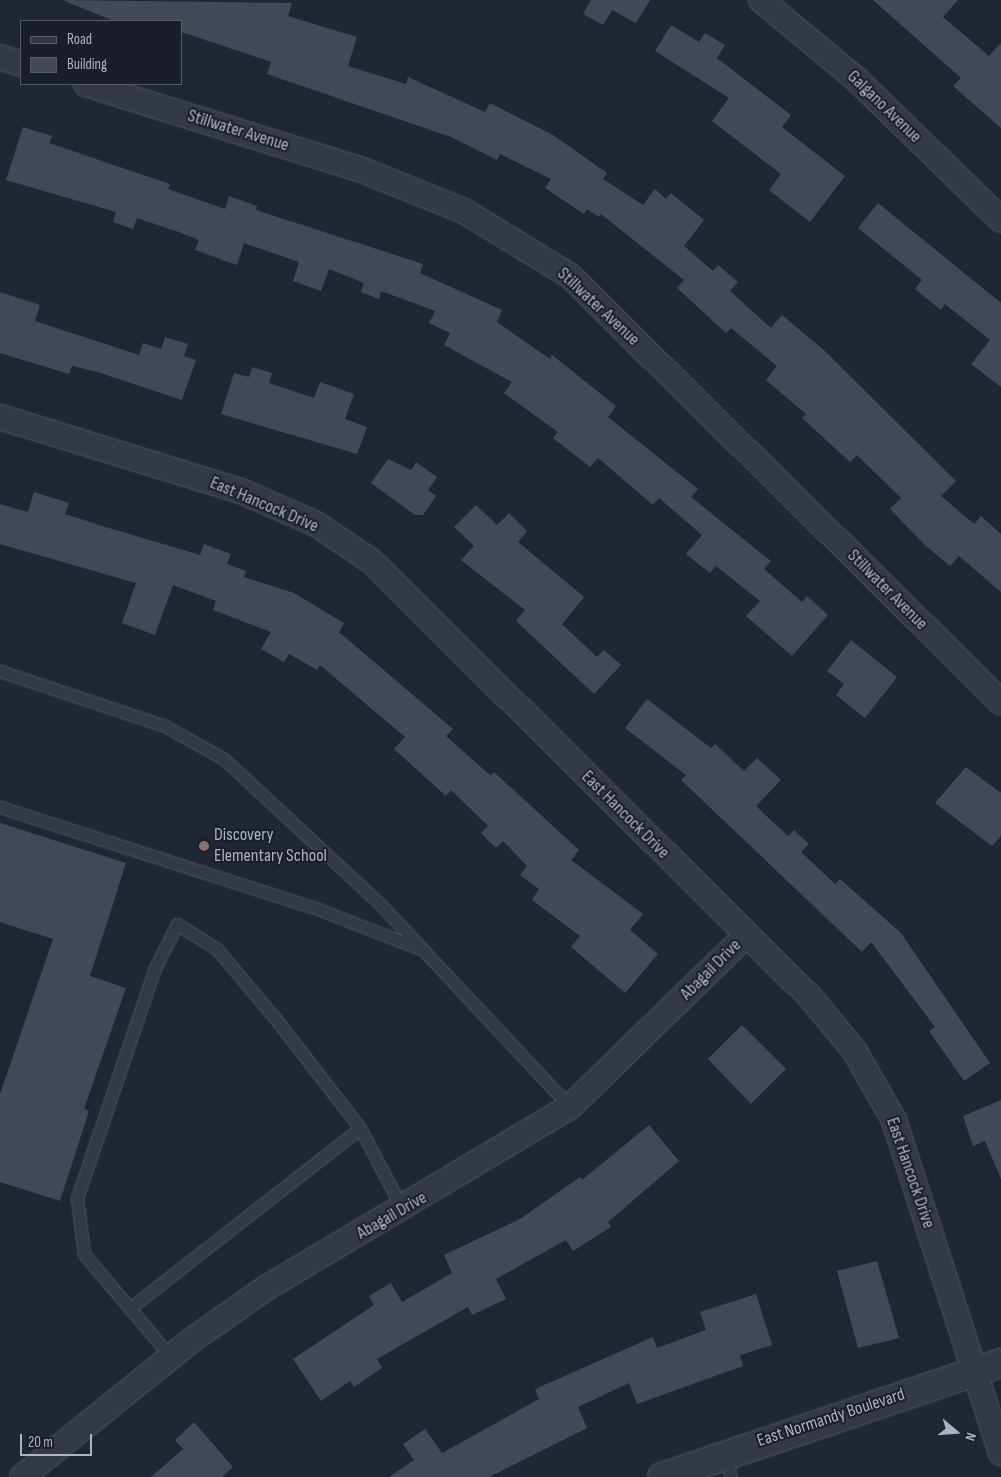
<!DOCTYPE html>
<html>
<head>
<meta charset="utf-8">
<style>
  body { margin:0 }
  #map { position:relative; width:1001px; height:1477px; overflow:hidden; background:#202734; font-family:"Sofia Sans Condensed",sans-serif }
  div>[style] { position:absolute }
  .building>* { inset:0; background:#414959 }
  .roads { filter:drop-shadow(0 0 1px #515663) drop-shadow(0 0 1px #515663) }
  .service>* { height:11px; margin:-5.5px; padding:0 5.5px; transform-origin:5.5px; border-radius:5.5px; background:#333945 }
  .minor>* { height:24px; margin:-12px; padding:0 12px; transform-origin:12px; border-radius:12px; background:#333945 }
  .tertiary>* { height:28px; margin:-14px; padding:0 14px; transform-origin:14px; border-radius:14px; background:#333945 }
  .dots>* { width:14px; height:14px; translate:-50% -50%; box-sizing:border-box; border:2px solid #191e29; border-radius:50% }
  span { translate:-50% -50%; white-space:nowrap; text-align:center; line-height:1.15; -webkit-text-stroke:4px #191e29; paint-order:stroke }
  .street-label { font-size:18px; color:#adb3c2 }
  .poi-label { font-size:18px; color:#adb3c2 }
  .left { translate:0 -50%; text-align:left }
  .legend { position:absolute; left:20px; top:20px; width:162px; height:65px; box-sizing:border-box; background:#191e29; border:1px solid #545a66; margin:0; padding:6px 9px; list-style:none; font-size:15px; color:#adb3c2 }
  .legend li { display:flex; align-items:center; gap:10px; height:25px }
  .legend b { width:25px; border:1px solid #545a66 }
  .north { position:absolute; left:931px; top:1407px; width:50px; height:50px; -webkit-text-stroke:4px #191e29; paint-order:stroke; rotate:108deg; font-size:14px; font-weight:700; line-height:20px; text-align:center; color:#adb3c2 }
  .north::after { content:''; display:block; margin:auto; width:18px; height:22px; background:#adb3c2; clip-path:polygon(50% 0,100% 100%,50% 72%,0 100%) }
  .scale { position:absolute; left:20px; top:1434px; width:72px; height:22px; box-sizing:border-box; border:2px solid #adb3c2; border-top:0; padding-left:6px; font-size:15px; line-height:18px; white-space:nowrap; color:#adb3c2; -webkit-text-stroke:4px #191e29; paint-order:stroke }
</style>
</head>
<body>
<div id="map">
  <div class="building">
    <div style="clip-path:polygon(62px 0,292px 3px,288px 16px,357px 37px,348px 66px,406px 84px,408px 77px,485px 112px,490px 103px,553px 135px,607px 173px,603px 179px,643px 205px,655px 189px,666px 199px,671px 193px,704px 220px,684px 246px,713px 271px,718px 265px,738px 282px,730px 291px,771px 328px,782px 315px,826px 352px,956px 481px,941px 496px,974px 524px,981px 516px,1001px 534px,1001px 592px,959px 556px,950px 566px,926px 546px,890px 509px,901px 498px,857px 455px,850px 462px,802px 418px,806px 414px,766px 380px,777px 366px,731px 328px,726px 333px,677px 288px,684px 280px,601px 214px,599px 217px,587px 209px,584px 214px,545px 188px,551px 179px,500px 154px,497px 160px,451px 137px,267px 74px,271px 62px,181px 32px,181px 21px,114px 21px)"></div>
    <div style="clip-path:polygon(591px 0,650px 0,636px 23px,612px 10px,603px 25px,583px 14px)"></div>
    <div style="clip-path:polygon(873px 0,958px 0,943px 17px,989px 56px,1001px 43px,1001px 128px,953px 86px,961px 78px)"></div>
    <div style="clip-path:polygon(671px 25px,699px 42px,705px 33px,725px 45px,717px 58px,791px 115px,782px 127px,845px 176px,810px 222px,769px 190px,781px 174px,712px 121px,729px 98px,655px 51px)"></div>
    <div style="clip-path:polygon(23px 127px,52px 136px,49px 143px,170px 184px,168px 189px,225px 209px,229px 196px,257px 206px,256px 210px,423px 264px,420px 273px,502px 310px,497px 322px,550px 359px,552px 355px,616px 406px,608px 417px,698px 489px,691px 497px,771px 561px,764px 569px,802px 602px,807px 596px,828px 615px,792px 656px,746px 616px,760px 601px,716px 566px,710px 573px,686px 554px,702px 535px,659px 498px,653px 505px,598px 458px,590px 467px,553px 438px,558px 432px,504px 393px,512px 382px,444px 345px,450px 333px,429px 323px,435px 311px,381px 291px,379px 299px,361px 292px,364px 283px,329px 269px,321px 291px,293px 281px,299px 262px,244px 243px,237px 265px,195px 250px,199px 240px,179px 232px,137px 218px,133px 229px,113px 222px,116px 212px,6px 180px)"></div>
    <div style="clip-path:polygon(878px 203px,1001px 303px,1001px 387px,971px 364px,990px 340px,945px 304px,941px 310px,915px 289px,922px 280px,858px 228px)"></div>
    <div style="clip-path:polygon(0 292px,40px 305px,35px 321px,139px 355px,143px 343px,161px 349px,165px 337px,188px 344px,184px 356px,196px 360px,182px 400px,97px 372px,72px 366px,69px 374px,0 353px)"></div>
    <div style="clip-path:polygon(252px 367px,272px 373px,269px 383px,314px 398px,320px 382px,354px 394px,345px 419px,367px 427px,357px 454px,221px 414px,234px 373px,249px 377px)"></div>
    <div style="clip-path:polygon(388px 459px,411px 470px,416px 462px,437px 477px,428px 490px,436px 496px,423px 515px,415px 515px,371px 483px)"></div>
    <div style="clip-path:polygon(34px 492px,69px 503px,65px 514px,99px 525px,200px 555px,204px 544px,231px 554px,227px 564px,246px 571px,244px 577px,294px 593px,344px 623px,339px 632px,453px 729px,446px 736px,491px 776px,494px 772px,579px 850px,571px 860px,643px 914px,630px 930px,658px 954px,625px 993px,571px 947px,580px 936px,532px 900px,539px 889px,520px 875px,527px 866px,503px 841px,496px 848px,481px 833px,488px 826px,451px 790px,446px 796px,394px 749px,405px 737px,320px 665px,317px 670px,289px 654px,284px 662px,261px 649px,271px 632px,213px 610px,216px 601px,173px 585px,155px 635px,122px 623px,136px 583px,0 544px,0 504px,28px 512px)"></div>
    <div style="clip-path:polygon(476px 505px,497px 525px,509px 513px,527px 531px,518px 542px,584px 597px,562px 624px,597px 657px,604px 650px,621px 665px,594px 694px,516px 621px,525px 610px,461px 560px,474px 546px,454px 527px)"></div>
    <div style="clip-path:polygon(851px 640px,897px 677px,865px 718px,836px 695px,844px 684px,827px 671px)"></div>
    <div style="clip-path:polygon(647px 699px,711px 748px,715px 744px,744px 771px,757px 758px,781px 780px,756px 806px,788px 836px,794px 830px,809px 844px,801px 852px,835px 884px,840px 879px,901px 933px,990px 1063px,964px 1081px,929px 1031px,935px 1027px,871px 942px,862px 952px,681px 780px,686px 775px,625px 728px)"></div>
    <div style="clip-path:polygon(966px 767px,1001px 793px,1001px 836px,992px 846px,935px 803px)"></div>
    <div style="clip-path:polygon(0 823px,126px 863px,90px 976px,126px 988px,84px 1109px,89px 1111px,60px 1201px,0 1182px,0 1094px,53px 939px,0 922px)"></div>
    <div style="clip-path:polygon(742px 1025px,786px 1069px,751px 1104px,708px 1059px)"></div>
    <div style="clip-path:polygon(1001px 1100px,1001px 1179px,985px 1141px,973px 1146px,963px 1116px)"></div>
    <div style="clip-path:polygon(649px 1125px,679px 1161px,608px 1222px,611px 1227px,573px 1251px,566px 1240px,496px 1279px,506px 1299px,472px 1315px,468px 1307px,377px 1359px,382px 1368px,354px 1387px,350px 1381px,321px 1401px,293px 1359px,374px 1305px,369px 1296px,391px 1283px,402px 1302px,452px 1273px,444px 1255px,520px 1219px,580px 1177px,582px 1180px)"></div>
    <div style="clip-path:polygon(877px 1261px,899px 1338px,858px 1348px,837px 1271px)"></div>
    <div style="clip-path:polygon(756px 1294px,772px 1345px,740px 1355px,743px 1366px,637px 1404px,629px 1383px,578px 1407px,587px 1428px,489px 1477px,389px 1477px,414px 1460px,403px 1444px,425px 1429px,442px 1453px,539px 1399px,535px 1389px,653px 1337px,657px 1348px,706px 1330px,700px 1312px)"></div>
    <div style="clip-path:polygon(194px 1422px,233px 1467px,222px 1477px,151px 1477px,183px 1449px,175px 1440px)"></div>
  </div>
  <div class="roads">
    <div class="service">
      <div style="left:0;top:671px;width:174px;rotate:18.4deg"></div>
      <div style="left:165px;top:726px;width:68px;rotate:29.2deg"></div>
      <div style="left:224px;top:759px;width:216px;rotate:42.9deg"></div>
      <div style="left:382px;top:906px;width:275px;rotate:46.9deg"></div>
      <div style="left:0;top:807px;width:334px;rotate:17.8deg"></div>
      <div style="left:318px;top:909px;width:107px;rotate:21.3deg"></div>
      <div style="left:130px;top:1308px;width:292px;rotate:-38deg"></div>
      <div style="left:171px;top:1357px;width:135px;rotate:-130.2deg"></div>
      <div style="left:84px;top:1254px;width:56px;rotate:-97.1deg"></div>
      <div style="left:77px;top:1198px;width:241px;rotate:-71.3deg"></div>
      <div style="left:154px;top:970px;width:51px;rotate:-63.4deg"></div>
      <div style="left:177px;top:924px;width:47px;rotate:32deg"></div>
      <div style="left:217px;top:949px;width:90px;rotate:50deg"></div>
      <div style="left:275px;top:1018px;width:139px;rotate:52.3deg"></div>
      <div style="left:360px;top:1128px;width:93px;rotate:62.3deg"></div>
      <div style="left:726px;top:1454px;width:24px;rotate:78deg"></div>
    </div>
    <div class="minor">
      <div style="left:761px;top:0;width:124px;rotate:39.7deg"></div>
      <div style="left:856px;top:79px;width:202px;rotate:44.2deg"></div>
      <div style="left:0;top:57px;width:22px;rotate:18deg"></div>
      <div style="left:86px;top:84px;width:289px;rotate:17.3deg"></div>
      <div style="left:362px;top:170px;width:110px;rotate:21.9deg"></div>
      <div style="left:464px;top:211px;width:124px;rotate:31.5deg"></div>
      <div style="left:570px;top:276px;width:606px;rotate:44.67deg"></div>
      <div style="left:0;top:417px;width:252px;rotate:17.1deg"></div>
      <div style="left:241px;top:491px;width:82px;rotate:23.7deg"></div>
      <div style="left:316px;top:524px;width:66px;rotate:33.9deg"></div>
      <div style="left:371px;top:561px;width:619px;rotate:44.8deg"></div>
      <div style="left:810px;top:997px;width:69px;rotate:50.3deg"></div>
      <div style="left:854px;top:1050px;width:81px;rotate:60.3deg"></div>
      <div style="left:894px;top:1120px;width:350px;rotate:72.2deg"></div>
      <div style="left:22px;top:1477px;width:218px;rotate:-38.9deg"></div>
      <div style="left:192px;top:1340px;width:90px;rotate:-35.1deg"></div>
      <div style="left:266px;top:1288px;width:354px;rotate:-30.8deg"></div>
      <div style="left:570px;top:1107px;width:246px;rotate:-44.3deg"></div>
    </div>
    <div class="tertiary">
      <div style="left:662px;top:1477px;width:358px;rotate:-18.6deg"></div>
    </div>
  </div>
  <div class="dots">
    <div style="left:204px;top:846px;background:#8d6e63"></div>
  </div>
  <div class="street-label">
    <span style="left:884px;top:107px;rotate:44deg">Galgano Avenue</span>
    <span style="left:238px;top:131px;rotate:17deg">Stillwater Avenue</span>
    <span style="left:598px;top:307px;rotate:43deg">Stillwater Avenue</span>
    <span style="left:264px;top:505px;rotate:23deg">East Hancock Drive</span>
    <span style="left:887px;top:590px;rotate:45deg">Stillwater Avenue</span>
    <span style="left:625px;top:815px;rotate:45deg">East Hancock Drive</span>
    <span style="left:711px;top:970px;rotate:-45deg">Abagail Drive</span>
    <span style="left:910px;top:1173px;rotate:71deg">East Hancock Drive</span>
    <span style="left:392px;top:1216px;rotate:-30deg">Abagail Drive</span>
    <span style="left:831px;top:1418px;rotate:-18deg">East Normandy Boulevard</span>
  </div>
  <div class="poi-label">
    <span class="left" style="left:214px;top:846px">Discovery<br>Elementary School</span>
  </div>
  <ul class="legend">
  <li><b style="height:6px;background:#333945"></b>Road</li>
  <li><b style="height:14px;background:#414959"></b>Building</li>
  </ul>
  <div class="north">N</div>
  <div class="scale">20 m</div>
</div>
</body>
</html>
